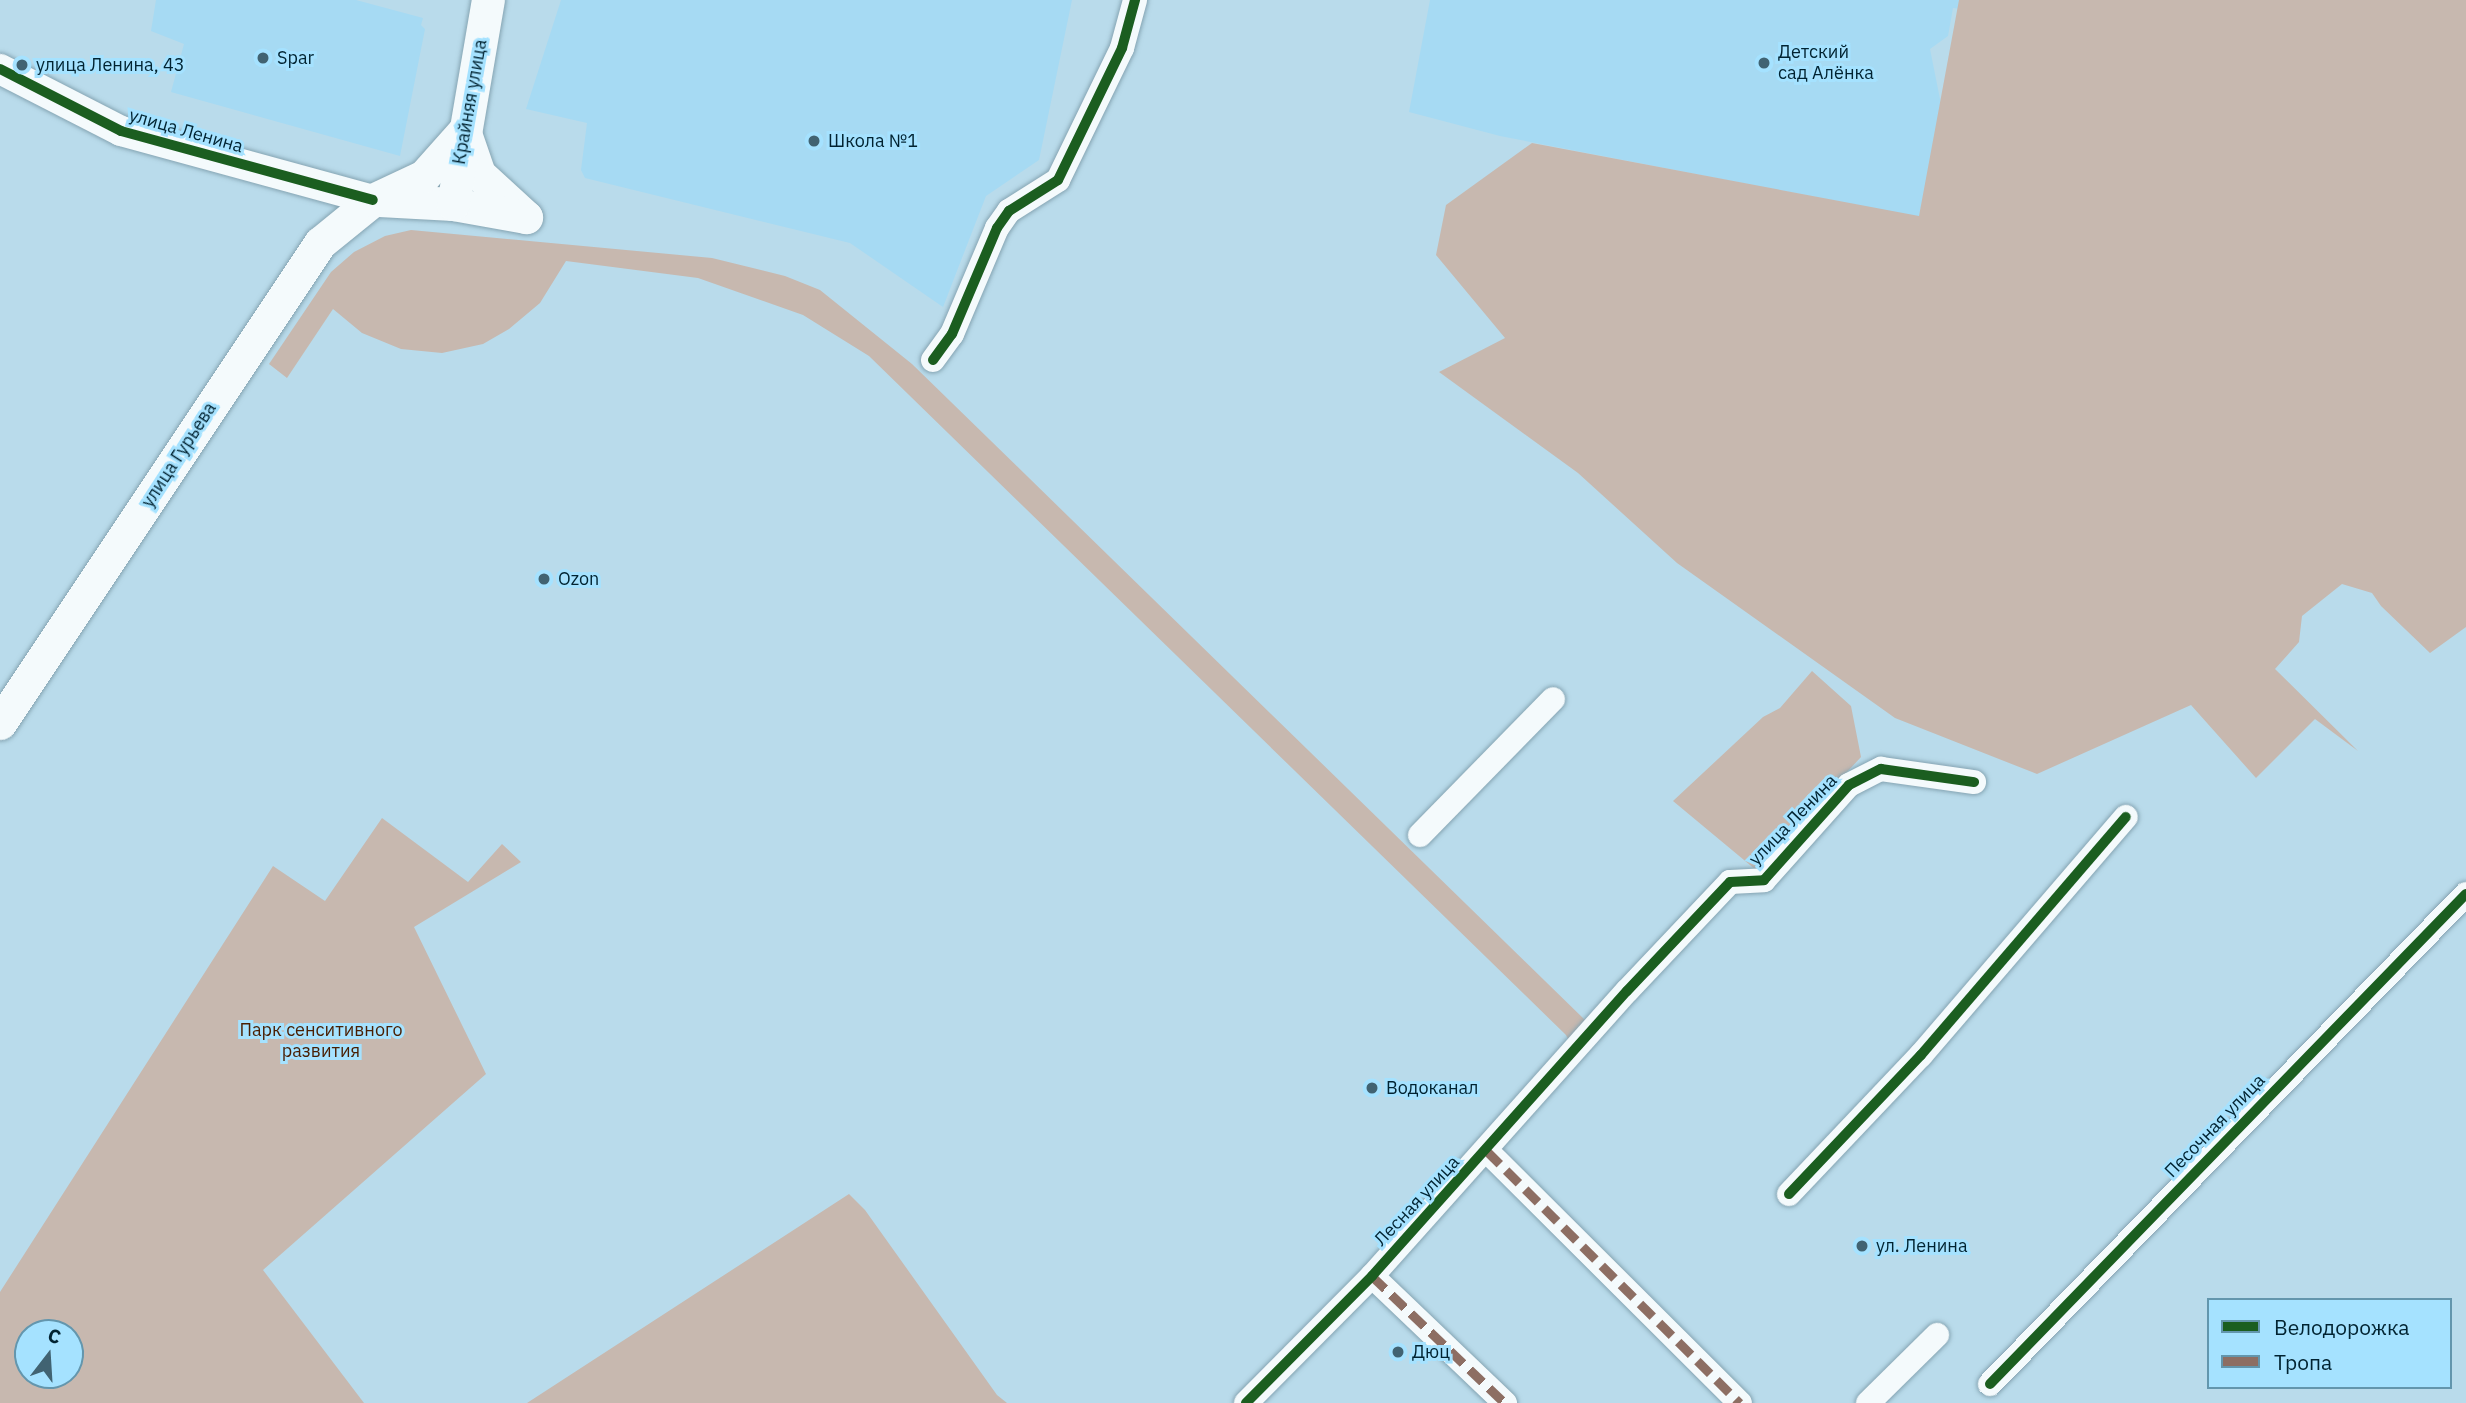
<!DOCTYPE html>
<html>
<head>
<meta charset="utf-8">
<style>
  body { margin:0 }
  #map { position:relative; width:2466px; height:1403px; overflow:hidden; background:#b9dbeb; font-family:"IBM Plex Sans",sans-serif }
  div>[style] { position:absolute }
  .built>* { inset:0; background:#a6daf3 }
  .green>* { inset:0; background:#c7b8af }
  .roads { filter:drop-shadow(0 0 2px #85a4b2) drop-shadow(0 0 2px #85a4b2) }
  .minor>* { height:24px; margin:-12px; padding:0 12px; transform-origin:12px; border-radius:12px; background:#f4fafc }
  .tertiary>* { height:30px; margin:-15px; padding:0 15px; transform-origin:15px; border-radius:15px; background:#f4fafc }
  .secondary>* { height:33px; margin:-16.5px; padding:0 16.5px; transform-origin:16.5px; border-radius:16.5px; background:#f4fafc }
  .quiet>* { height:9px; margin-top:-4.5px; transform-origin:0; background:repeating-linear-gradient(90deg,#8d6e63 0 18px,transparent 0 27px) }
  .cycleway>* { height:10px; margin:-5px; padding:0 5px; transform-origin:5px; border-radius:5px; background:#1b5e20 }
  .dots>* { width:19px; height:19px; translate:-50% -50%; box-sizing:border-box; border:4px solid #a5e2ff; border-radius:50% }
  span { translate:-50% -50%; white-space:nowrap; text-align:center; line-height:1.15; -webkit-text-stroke:6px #a5e2ff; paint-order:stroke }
  .poi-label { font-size:18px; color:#012331 }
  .left { translate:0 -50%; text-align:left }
  .street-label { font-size:18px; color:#012331 }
  .park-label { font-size:18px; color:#491e02 }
  .legend { position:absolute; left:2207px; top:1298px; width:245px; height:91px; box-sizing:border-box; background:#a5e2ff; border:2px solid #6396ad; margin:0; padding:9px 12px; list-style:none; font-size:21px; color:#012331 }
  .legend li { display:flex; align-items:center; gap:14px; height:35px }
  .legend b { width:35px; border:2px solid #6396ad }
  .north { position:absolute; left:14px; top:1319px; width:70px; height:70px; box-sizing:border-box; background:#a5e2ff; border:2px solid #6396ad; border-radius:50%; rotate:17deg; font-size:19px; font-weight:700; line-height:28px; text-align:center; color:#012331 }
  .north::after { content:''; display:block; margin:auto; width:24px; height:32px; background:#416372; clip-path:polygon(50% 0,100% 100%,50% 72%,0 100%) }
</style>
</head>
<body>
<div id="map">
  <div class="built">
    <div style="clip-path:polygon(156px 0,356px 0,423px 18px,421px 25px,425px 29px,400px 156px,171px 92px,184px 44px,151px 31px)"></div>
    <div style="clip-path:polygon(561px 0,1072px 0,1039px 160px,986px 196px,943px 307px,850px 243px,585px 178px,581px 170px,587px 123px,526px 109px)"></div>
    <div style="clip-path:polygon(1430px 0,2026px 0,2015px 14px,1953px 8px,1948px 36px,1930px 49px,1941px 104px,1919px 217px,1500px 136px,1409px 112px)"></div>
  </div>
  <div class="green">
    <div style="clip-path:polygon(1959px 0,2466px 0,2466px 627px,2430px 653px,2381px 606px,2372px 593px,2342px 584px,2302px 616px,2299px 642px,2275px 669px,2358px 751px,2315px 719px,2256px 778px,2191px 705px,2037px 774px,1895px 718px,1677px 563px,1578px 473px,1439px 372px,1505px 338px,1436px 255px,1446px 205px,1532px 143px,1919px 216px)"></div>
    <div style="clip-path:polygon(411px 230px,712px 258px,785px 276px,820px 290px,912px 364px,1585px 1020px,1569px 1041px,1566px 1035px,869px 356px,803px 315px,698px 278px,566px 261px,540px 303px,509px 329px,483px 344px,442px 353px,401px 349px,362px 333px,333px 309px,287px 378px,269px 364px,331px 272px,354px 252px,385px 236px)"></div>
    <div style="clip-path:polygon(1812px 671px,1851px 706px,1861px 757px,1756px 870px,1673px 801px,1763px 717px,1780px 708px)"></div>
    <div style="clip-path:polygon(evenodd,382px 818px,468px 882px,502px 844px,521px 862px,414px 927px,486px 1074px,263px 1270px,364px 1403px,0 1403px,0 1292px,273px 866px,325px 901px,382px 818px,28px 1333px,70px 1333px,70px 1375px,28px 1375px,28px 1333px)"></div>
    <div style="clip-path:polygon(849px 1194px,865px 1210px,997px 1395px,1007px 1403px,527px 1403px)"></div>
  </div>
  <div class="roads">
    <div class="minor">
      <div style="left:933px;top:360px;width:32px;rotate:-54deg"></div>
      <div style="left:952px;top:334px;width:115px;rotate:-67deg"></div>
      <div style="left:997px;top:228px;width:21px;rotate:-55deg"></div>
      <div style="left:1009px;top:211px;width:58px;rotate:-32.3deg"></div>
      <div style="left:1058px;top:180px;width:147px;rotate:-64.1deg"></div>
      <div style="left:1122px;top:48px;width:50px;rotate:-74.8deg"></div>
      <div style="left:1420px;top:835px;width:190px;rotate:-45.6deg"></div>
      <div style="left:1487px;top:1151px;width:357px;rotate:44.9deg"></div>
      <div style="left:1789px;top:1194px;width:192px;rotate:-46.5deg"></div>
      <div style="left:1921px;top:1055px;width:314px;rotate:-49.3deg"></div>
      <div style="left:1372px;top:1276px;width:184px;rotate:43.7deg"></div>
      <div style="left:1990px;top:1384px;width:683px;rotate:-45.83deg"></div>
      <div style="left:1246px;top:1403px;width:179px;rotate:-45.2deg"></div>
      <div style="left:1372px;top:1276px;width:382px;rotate:-48.2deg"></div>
      <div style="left:1627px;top:991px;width:150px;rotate:-46.6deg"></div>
      <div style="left:1730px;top:882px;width:34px;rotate:-3deg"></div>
      <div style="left:1764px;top:880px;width:127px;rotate:-48.2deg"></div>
      <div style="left:1849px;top:785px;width:36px;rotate:-27deg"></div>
      <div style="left:1881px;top:769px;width:94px;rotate:8deg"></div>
      <div style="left:1868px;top:1403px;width:97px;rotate:-44.6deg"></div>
    </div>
    <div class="tertiary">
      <div style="left:0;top:69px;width:136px;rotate:27.1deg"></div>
      <div style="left:121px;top:131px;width:261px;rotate:15.3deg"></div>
    </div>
    <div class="secondary">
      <div style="left:465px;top:133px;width:43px;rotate:71.1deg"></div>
      <div style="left:479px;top:174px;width:64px;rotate:42.5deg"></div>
      <div style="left:379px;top:200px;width:74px;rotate:3.1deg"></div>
      <div style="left:453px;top:204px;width:74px;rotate:10.1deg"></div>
      <div style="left:453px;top:204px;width:207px;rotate:-80.3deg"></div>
      <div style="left:0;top:723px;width:577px;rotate:-56.31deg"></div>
      <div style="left:320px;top:243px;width:68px;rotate:-39.1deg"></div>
      <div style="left:373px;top:200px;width:56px;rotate:-25.2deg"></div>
      <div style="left:424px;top:176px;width:60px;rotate:-48.4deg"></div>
    </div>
  </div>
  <div class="quiet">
    <div style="left:1487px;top:1151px;width:357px;rotate:44.9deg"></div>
    <div style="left:1372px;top:1276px;width:184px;rotate:43.7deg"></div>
  </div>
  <div class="cycleway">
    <div style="left:0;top:69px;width:136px;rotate:27.1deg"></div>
    <div style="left:121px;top:131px;width:261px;rotate:15.3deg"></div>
    <div style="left:933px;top:360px;width:32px;rotate:-54deg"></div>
    <div style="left:952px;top:334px;width:115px;rotate:-67deg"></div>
    <div style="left:997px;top:228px;width:21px;rotate:-55deg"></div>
    <div style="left:1009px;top:211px;width:58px;rotate:-32.3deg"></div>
    <div style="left:1058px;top:180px;width:147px;rotate:-64.1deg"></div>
    <div style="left:1122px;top:48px;width:50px;rotate:-74.8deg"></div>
    <div style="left:1789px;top:1194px;width:192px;rotate:-46.5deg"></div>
    <div style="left:1921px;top:1055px;width:314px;rotate:-49.3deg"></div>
    <div style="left:1990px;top:1384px;width:683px;rotate:-45.83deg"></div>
    <div style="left:1246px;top:1403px;width:179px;rotate:-45.2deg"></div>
    <div style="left:1372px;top:1276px;width:382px;rotate:-48.2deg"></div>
    <div style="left:1627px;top:991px;width:150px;rotate:-46.6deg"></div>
    <div style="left:1730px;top:882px;width:34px;rotate:-3deg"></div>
    <div style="left:1764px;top:880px;width:127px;rotate:-48.2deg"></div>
    <div style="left:1849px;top:785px;width:36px;rotate:-27deg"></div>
    <div style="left:1881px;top:769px;width:94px;rotate:8deg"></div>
  </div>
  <div class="dots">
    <div style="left:263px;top:58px;background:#416372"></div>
    <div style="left:1764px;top:63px;background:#416372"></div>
    <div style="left:22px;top:65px;background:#416372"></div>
    <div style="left:814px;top:141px;background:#416372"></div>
    <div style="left:544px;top:579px;background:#416372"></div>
    <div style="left:1372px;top:1088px;background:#416372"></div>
    <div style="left:1862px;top:1246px;background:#416372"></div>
    <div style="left:1398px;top:1352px;background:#416372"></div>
  </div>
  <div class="poi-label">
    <span class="left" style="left:1778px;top:63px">Детский<br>сад Алёнка</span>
    <span class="left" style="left:277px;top:58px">Spar</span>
    <span class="left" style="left:36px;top:65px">улица Ленина, 43</span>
    <span class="left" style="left:828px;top:141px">Школа №1</span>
    <span class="left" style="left:558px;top:579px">Ozon</span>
    <span class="left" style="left:1386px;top:1088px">Водоканал</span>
    <span class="left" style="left:1876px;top:1246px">ул. Ленина</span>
    <span class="left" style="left:1412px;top:1352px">Дюц</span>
  </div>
  <div class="street-label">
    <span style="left:470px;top:102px;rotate:-80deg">Крайняя улица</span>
    <span style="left:186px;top:131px;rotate:16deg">улица Ленина</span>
    <span style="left:179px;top:455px;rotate:-57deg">улица Гурьева</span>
    <span style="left:1793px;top:820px;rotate:-46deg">улица Ленина</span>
    <span style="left:2215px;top:1126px;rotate:-46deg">Песочная улица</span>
    <span style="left:1417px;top:1201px;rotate:-47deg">Лесная улица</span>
  </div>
  <div class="park-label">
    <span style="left:321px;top:1041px">Парк сенситивного<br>развития</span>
  </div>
  <ul class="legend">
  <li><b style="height:9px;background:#1b5e20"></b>Велодорожка</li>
  <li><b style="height:9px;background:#8d6e63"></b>Тропа</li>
  </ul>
  <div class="north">С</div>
</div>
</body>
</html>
